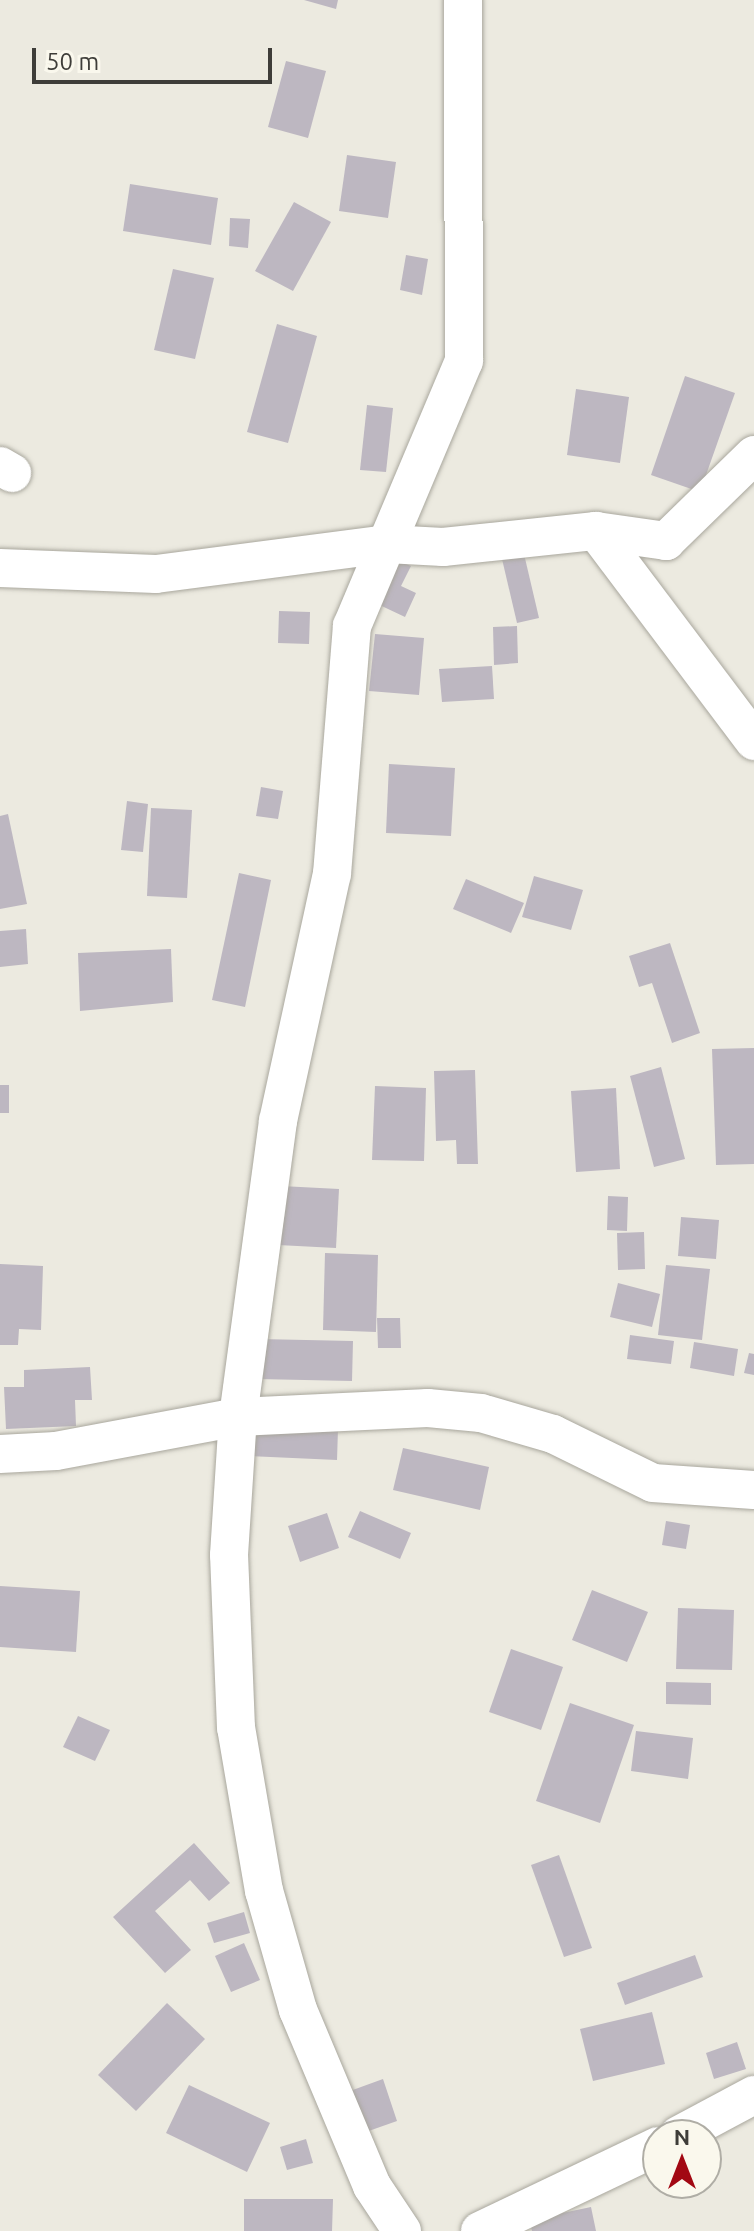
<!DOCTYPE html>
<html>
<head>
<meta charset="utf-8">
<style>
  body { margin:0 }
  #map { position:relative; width:754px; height:2231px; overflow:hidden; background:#eceae0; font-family:Ubuntu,sans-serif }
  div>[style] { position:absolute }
  .building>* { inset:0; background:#bdb7c1 }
  .roads { filter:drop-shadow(0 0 2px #a9a79d) drop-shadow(0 0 2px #a9a79d) }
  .street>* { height:38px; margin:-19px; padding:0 19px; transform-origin:19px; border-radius:19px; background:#fff }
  span { translate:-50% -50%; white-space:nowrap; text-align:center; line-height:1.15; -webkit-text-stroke:8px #faf8ed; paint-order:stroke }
  .north { position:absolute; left:642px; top:2119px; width:80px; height:80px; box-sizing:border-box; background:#faf8ed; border:2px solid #afada5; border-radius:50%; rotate:0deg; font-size:22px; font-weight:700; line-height:32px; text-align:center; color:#3e3d39 }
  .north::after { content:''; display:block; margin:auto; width:28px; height:36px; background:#a20813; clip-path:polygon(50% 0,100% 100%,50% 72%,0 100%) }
  .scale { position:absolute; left:32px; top:48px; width:240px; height:36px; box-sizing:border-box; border:4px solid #3e3d39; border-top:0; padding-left:10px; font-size:24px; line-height:28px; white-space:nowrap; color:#3e3d39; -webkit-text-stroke:6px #faf8ed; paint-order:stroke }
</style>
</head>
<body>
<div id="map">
  <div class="building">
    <div style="clip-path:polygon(304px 0,338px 0,336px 9px)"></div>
    <div style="clip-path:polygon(286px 61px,326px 71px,308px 138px,268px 127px)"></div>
    <div style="clip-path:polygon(347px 155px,396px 162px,388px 218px,339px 211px)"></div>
    <div style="clip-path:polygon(130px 184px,218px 198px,211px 245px,123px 231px)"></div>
    <div style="clip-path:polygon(294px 202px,331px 222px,293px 291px,255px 271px)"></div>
    <div style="clip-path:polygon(230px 218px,250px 219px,248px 248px,229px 246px)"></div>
    <div style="clip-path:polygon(406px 255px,428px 259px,422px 295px,400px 290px)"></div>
    <div style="clip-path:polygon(173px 269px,214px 278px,195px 359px,154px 350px)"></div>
    <div style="clip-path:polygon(277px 324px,317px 336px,288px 443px,247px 432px)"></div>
    <div style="clip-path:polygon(685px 376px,735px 393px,700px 492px,651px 475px)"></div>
    <div style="clip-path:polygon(576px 389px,629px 397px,620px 463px,567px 455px)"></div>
    <div style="clip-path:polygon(367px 405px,393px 408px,386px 472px,360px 470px)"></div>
    <div style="clip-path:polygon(524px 554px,539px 618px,517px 623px,502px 559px)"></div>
    <div style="clip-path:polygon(389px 556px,411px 566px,401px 586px,416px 593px,405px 617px,369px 600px)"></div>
    <div style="clip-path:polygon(279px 611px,310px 612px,309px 644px,278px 643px)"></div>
    <div style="clip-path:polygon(517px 626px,518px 663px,494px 665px,493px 627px)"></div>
    <div style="clip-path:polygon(375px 634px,424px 638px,419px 695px,369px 691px)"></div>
    <div style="clip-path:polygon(492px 666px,494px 699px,442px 702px,439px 669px)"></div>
    <div style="clip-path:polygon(389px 764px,455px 768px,451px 836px,386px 833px)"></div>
    <div style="clip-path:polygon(261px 787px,283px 791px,278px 819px,256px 816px)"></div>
    <div style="clip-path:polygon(127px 801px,148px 804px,143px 852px,121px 850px)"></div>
    <div style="clip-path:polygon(151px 808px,192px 810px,187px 898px,147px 896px)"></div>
    <div style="clip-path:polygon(8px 814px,27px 904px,0 909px,0 816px)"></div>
    <div style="clip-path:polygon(239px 873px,271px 880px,245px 1007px,212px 1000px)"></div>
    <div style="clip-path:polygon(534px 876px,583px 890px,571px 930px,522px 917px)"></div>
    <div style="clip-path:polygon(466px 879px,524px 903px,511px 933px,453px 909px)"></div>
    <div style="clip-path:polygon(26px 929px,28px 964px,0 967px,0 931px)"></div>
    <div style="clip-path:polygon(670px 943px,700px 1033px,672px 1043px,652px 983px,639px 987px,629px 956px)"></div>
    <div style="clip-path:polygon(171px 949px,173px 1002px,80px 1011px,78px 953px)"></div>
    <div style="clip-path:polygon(754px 1048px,754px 1164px,716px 1165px,712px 1049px)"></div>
    <div style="clip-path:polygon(661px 1067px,685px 1159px,654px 1167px,630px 1076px)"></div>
    <div style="clip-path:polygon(475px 1070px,478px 1164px,457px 1164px,456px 1140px,436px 1141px,434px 1071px)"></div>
    <div style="clip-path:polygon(0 1085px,9px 1085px,9px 1113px,0 1113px)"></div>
    <div style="clip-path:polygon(375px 1086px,426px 1088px,424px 1161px,372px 1160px)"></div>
    <div style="clip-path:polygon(616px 1088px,620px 1169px,576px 1172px,571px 1091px)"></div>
    <div style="clip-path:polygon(281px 1186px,339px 1189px,336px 1248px,278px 1245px)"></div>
    <div style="clip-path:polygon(608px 1196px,628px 1197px,627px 1231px,607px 1230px)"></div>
    <div style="clip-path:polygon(681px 1217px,719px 1220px,716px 1259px,678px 1256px)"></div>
    <div style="clip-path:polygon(644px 1232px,645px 1269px,618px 1270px,617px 1233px)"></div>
    <div style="clip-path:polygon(325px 1253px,378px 1255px,376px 1332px,323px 1330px)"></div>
    <div style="clip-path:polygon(0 1264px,43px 1266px,41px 1330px,19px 1329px,18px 1345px,0 1345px)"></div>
    <div style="clip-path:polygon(666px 1265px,710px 1269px,702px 1340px,658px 1335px)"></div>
    <div style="clip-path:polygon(618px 1283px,660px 1294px,652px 1327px,610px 1317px)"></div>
    <div style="clip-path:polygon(377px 1318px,400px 1318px,401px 1348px,378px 1348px)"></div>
    <div style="clip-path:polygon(630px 1335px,674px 1341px,671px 1364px,627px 1359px)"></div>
    <div style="clip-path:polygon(259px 1339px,353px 1341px,352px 1381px,257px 1379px)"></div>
    <div style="clip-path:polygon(694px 1342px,738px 1349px,734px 1376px,690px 1368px)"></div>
    <div style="clip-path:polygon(749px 1353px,754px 1354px,754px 1375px,744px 1373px)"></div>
    <div style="clip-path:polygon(90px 1367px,92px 1400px,75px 1400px,76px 1426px,6px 1429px,4px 1387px,24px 1387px,24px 1370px)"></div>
    <div style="clip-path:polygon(252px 1426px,338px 1428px,337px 1460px,251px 1456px)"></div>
    <div style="clip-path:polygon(403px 1448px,489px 1467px,480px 1510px,393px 1490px)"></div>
    <div style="clip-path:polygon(360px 1511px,411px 1533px,400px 1559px,348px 1537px)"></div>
    <div style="clip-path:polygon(327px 1513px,339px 1548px,300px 1562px,288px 1526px)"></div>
    <div style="clip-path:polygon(666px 1521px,690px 1525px,686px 1549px,662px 1545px)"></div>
    <div style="clip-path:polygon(0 1586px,80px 1591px,76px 1652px,0 1647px)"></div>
    <div style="clip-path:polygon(592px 1590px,648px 1612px,627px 1662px,572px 1640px)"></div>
    <div style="clip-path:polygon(678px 1608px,734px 1610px,732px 1670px,676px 1669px)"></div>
    <div style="clip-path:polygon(511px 1649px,563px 1667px,541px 1730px,489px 1712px)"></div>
    <div style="clip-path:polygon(666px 1682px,711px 1683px,711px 1705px,666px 1704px)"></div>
    <div style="clip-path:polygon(570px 1703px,634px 1725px,600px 1823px,536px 1801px)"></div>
    <div style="clip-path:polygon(78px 1716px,110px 1730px,95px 1761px,63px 1747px)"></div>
    <div style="clip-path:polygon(636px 1731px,693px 1738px,688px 1779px,631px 1771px)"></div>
    <div style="clip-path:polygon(194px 1843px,230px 1883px,209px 1901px,190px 1880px,155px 1911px,191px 1950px,165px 1973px,113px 1917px)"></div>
    <div style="clip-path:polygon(559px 1855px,592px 1948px,564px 1957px,531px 1865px)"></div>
    <div style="clip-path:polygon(244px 1912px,250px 1933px,214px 1943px,207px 1923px)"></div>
    <div style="clip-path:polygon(244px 1943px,260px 1980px,231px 1992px,215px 1956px)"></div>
    <div style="clip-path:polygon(695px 1955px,703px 1977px,625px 2005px,617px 1983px)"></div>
    <div style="clip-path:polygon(167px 2003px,205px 2039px,136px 2111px,98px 2075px)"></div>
    <div style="clip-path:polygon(652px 2012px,665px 2064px,593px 2081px,580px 2029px)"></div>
    <div style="clip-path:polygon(737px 2042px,746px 2069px,714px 2079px,706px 2053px)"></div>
    <div style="clip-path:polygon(383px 2079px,397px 2121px,363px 2133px,350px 2091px)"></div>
    <div style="clip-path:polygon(189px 2085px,270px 2123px,247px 2172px,166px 2133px)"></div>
    <div style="clip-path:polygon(306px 2139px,313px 2163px,287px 2170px,280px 2147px)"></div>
    <div style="clip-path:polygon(244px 2199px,333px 2199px,332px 2231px,244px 2231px)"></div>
    <div style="clip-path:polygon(591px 2207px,596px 2231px,532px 2231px,529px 2220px)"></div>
  </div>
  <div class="roads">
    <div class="street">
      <div style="left:0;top:466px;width:14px;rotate:30deg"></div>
      <div style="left:596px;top:531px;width:71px;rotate:8.1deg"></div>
      <div style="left:666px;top:541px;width:123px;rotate:-44.3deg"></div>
      <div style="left:0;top:568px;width:156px;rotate:2.2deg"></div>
      <div style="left:156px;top:574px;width:233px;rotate:-7.4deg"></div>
      <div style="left:387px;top:544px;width:56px;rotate:3.1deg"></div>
      <div style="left:443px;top:547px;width:154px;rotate:-6deg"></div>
      <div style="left:596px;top:531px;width:263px;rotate:53deg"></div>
      <div style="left:0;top:1454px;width:56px;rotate:-3.1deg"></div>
      <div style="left:56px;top:1451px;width:185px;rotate:-10.6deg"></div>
      <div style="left:238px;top:1417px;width:190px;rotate:-2.7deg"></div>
      <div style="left:428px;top:1408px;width:53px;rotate:5.4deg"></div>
      <div style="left:481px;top:1413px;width:75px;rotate:16.3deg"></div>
      <div style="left:553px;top:1434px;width:111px;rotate:26.1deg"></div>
      <div style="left:653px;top:1483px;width:101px;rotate:4deg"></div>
      <div style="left:679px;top:2135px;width:85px;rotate:-28.1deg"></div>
      <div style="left:402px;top:2231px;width:54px;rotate:-123.7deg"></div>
      <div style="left:372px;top:2186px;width:191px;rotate:-112.8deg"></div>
      <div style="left:298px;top:2010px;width:124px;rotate:-105.9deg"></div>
      <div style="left:264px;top:1891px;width:165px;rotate:-99.7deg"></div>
      <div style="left:236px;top:1728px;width:173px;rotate:-92.3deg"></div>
      <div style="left:229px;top:1555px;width:138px;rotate:-86.3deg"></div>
      <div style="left:238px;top:1417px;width:299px;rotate:-82.3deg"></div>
      <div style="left:278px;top:1121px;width:253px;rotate:-77.7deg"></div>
      <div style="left:332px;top:874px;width:249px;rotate:-85.4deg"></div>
      <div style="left:352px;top:626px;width:288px;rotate:-67.1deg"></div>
      <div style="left:464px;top:361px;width:361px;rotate:-90.2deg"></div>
      <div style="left:480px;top:2231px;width:197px;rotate:-25.5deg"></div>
    </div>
  </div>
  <div class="north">N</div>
  <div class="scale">50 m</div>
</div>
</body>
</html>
